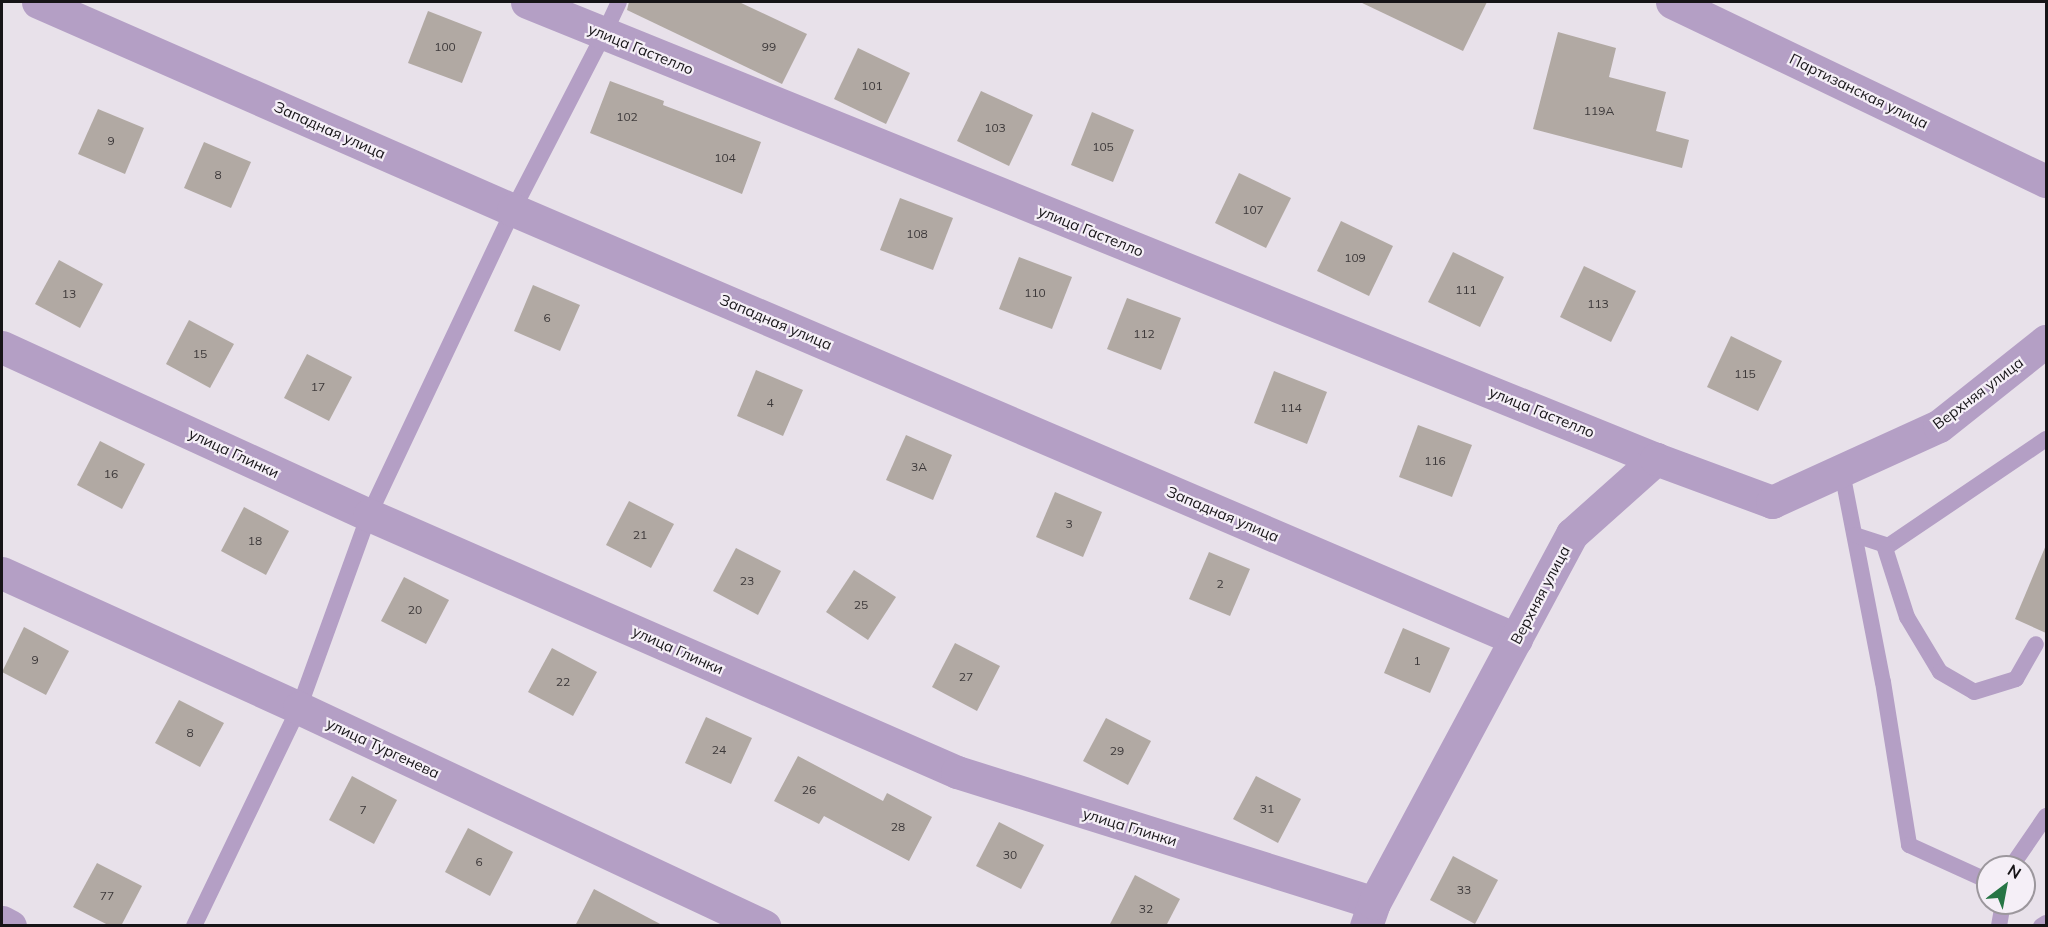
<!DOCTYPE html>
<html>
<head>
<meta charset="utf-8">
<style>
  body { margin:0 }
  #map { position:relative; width:2048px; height:927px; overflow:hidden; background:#e8e1ea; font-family:Mulish,sans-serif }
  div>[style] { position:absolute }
  .building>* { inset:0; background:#b1a9a3 }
  .lane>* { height:16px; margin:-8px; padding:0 8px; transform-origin:8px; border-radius:8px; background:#b49fc5 }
  .street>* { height:33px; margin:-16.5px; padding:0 16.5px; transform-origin:16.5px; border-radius:16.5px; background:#b49fc5 }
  span { translate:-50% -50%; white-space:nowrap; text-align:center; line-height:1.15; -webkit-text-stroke:4.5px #f5eff7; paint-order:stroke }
  .number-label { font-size:12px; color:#3d393a }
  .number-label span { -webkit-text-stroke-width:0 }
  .street-label { font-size:15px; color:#161417 }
  .frame { position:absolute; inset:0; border:3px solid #161417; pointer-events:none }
  .north { position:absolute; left:1976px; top:855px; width:60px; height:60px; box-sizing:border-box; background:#f5eff7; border:2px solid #9c979d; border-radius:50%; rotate:32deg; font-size:16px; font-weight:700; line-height:24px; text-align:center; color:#161417 }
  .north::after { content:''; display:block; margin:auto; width:21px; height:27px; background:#267545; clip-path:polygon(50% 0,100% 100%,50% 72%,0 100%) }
</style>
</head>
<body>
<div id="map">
  <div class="building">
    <div style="clip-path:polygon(629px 2px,739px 2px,807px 34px,782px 84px,627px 10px)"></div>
    <div style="clip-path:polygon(1360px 2px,1487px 2px,1463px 51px)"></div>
    <div style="clip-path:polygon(428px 11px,482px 32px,462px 83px,408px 63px)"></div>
    <div style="clip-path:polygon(1558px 32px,1616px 48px,1609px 77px,1666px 92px,1656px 131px,1689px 140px,1682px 168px,1533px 129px)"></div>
    <div style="clip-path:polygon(858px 48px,910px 73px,886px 124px,834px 99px)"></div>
    <div style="clip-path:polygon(610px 81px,664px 101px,663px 105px,761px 142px,742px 194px,590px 133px)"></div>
    <div style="clip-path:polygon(981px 91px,1033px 115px,1009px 166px,957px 141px)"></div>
    <div style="clip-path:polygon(98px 109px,144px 128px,125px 174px,78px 154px)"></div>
    <div style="clip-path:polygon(1092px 112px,1134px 130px,1113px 182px,1071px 165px)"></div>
    <div style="clip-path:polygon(204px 142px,251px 162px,231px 208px,184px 188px)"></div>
    <div style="clip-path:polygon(1239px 173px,1291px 198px,1266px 248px,1215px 223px)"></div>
    <div style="clip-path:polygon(900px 198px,953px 218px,933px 270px,880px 250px)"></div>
    <div style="clip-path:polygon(1341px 221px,1393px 246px,1369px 296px,1317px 271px)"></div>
    <div style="clip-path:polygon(1453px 252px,1504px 277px,1480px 327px,1428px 302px)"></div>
    <div style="clip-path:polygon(1019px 257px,1072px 277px,1052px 329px,999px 309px)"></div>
    <div style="clip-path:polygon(59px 260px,103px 284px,80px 328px,35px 304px)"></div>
    <div style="clip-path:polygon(1584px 266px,1636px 291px,1611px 342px,1560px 317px)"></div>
    <div style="clip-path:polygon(533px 285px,580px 305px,560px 351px,514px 331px)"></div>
    <div style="clip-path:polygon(1127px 298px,1181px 318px,1161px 370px,1107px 349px)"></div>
    <div style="clip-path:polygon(189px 320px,234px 344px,210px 388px,166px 364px)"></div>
    <div style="clip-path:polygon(1731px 336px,1782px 361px,1758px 411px,1707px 387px)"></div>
    <div style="clip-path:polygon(307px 354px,352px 377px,329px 421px,284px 398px)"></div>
    <div style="clip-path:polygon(756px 370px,803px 390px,783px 436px,737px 416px)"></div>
    <div style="clip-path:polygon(1274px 371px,1327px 392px,1307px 444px,1254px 423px)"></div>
    <div style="clip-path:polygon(1418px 425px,1472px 445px,1452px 497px,1399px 477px)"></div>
    <div style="clip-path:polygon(906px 435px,952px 455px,933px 500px,886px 480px)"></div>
    <div style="clip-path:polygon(100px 441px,145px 464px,122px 509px,77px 485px)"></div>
    <div style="clip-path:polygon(1055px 492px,1102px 512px,1083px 557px,1036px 537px)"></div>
    <div style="clip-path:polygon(629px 501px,674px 524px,651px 568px,606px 545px)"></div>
    <div style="clip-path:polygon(244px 507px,289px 531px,266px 575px,221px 551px)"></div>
    <div style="clip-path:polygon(2046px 545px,2046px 633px,2015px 619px)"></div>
    <div style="clip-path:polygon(736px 548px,781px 571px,758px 615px,713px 591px)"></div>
    <div style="clip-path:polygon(1209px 552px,1250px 569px,1230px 616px,1189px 599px)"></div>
    <div style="clip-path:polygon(854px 570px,896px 597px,868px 640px,826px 612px)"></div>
    <div style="clip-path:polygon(404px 577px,449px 600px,426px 644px,381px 621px)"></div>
    <div style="clip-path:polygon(24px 627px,69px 651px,46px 695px,2px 672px)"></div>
    <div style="clip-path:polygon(1403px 628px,1450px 648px,1430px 693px,1384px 673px)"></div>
    <div style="clip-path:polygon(955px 643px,1000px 666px,977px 711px,932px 687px)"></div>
    <div style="clip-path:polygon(552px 648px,597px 672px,573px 716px,528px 692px)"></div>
    <div style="clip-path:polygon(179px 700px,224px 723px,200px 767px,155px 743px)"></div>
    <div style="clip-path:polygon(706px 717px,752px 738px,731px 784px,685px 763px)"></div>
    <div style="clip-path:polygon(1106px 718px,1151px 741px,1128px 785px,1083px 761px)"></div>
    <div style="clip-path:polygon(798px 756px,883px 801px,887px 793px,932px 817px,909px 861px,824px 816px,819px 824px,774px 801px)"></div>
    <div style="clip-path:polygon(352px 776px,397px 800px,374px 844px,329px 820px)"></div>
    <div style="clip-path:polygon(1256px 776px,1301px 799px,1278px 843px,1233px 819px)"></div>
    <div style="clip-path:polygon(999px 822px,1044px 845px,1021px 889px,976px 866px)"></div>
    <div style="clip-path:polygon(468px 828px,513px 852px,490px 896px,445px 872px)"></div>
    <div style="clip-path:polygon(1453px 856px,1498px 880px,1475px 924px,1430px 900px)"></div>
    <div style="clip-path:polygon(97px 863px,142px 886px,121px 926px,110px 926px,73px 907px)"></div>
    <div style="clip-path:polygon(1135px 875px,1180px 899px,1166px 926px,1109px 926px)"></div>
    <div style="clip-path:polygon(594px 889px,664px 926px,575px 926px)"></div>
  </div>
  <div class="lane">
    <div style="left:1842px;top:472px;width:214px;rotate:79deg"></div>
    <div style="left:1883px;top:682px;width:165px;rotate:80.9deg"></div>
    <div style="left:1909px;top:845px;width:87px;rotate:24.5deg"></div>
    <div style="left:1855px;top:535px;width:35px;rotate:18deg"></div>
    <div style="left:1888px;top:546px;width:191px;rotate:-34.1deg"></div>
    <div style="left:1884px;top:545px;width:76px;rotate:72.3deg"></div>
    <div style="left:1907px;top:617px;width:64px;rotate:59deg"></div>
    <div style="left:1940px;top:672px;width:39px;rotate:30deg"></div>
    <div style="left:1974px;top:692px;width:44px;rotate:-17.2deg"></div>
    <div style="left:2016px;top:679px;width:40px;rotate:-60.3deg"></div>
    <div style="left:2011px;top:867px;width:62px;rotate:-55.5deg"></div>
    <div style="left:194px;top:926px;width:242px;rotate:-64.3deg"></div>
    <div style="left:299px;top:708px;width:205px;rotate:-70.1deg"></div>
    <div style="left:369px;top:515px;width:337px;rotate:-64.7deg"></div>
    <div style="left:513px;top:210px;width:198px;rotate:-62.7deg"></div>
    <div style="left:604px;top:34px;width:35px;rotate:-65deg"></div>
    <div style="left:1999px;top:926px;width:23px;rotate:-80deg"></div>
    <div style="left:2041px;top:926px;width:6px;rotate:-31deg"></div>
  </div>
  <div class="street">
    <div style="left:38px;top:2px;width:519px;rotate:23.65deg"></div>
    <div style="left:513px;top:210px;width:1091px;rotate:23.16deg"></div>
    <div style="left:527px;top:2px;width:1218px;rotate:22.04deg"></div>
    <div style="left:1672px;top:2px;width:415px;rotate:25.6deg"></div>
    <div style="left:2px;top:347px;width:404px;rotate:24.6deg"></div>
    <div style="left:369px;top:515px;width:642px;rotate:23.61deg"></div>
    <div style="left:957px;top:772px;width:437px;rotate:17.4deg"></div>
    <div style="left:2px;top:573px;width:326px;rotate:24.4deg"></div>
    <div style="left:299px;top:708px;width:514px;rotate:25.12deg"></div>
    <div style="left:2px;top:922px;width:9px;rotate:27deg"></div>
    <div style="left:1366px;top:926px;width:24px;rotate:-71deg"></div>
    <div style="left:1374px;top:903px;width:419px;rotate:-61.8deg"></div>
    <div style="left:1572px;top:534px;width:113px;rotate:-41.8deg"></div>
    <div style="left:1656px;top:459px;width:124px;rotate:20.3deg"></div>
    <div style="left:1772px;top:502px;width:183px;rotate:-24.5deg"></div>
    <div style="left:1939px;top:426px;width:137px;rotate:-38.5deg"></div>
  </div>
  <div class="number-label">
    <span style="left:445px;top:47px">100</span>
    <span style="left:769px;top:47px">99</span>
    <span style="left:872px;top:86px">101</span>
    <span style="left:1599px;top:111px">119А</span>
    <span style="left:627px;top:117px">102</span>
    <span style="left:995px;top:128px">103</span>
    <span style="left:111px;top:141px">9</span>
    <span style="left:1103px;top:147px">105</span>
    <span style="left:725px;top:158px">104</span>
    <span style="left:218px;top:175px">8</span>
    <span style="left:1253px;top:210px">107</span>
    <span style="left:917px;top:234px">108</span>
    <span style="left:1355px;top:258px">109</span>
    <span style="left:1466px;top:290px">111</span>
    <span style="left:1035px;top:293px">110</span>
    <span style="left:69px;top:294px">13</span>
    <span style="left:1598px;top:304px">113</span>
    <span style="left:547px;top:318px">6</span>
    <span style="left:1144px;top:334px">112</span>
    <span style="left:200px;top:354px">15</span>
    <span style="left:1745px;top:374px">115</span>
    <span style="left:318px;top:387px">17</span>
    <span style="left:770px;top:403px">4</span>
    <span style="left:1291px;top:408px">114</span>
    <span style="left:1435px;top:461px">116</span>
    <span style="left:919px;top:467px">3А</span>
    <span style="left:111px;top:474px">16</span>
    <span style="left:1069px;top:524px">3</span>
    <span style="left:640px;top:535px">21</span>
    <span style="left:255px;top:541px">18</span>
    <span style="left:747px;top:581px">23</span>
    <span style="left:1220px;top:584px">2</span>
    <span style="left:861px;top:605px">25</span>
    <span style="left:415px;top:610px">20</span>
    <span style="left:35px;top:660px">9</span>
    <span style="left:1417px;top:661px">1</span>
    <span style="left:966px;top:677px">27</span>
    <span style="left:563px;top:682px">22</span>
    <span style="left:190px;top:733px">8</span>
    <span style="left:719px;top:750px">24</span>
    <span style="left:1117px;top:751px">29</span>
    <span style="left:809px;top:790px">26</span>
    <span style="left:1267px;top:809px">31</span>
    <span style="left:363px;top:810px">7</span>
    <span style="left:898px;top:827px">28</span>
    <span style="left:1010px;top:855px">30</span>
    <span style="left:479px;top:862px">6</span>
    <span style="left:1464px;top:890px">33</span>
    <span style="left:107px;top:896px">77</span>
    <span style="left:1146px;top:909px">32</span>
  </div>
  <div class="street-label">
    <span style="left:641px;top:49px;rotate:22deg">улица Гастелло</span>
    <span style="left:1859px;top:91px;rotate:26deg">Партизанская улица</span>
    <span style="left:330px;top:130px;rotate:24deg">Западная улица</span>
    <span style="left:1091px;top:231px;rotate:22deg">улица Гастелло</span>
    <span style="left:776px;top:322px;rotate:23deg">Западная улица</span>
    <span style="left:1978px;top:393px;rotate:-37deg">Верхняя улица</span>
    <span style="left:1542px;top:412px;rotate:22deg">улица Гастелло</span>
    <span style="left:234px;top:453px;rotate:25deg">улица Глинки</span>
    <span style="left:1223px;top:514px;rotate:23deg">Западная улица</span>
    <span style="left:1540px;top:595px;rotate:-62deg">Верхняя улица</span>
    <span style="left:678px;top:650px;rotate:24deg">улица Глинки</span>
    <span style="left:383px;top:748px;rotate:25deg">улица Тургенева</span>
    <span style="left:1130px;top:827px;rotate:17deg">улица Глинки</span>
  </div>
  <div class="frame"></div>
  <div class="north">N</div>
</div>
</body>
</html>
